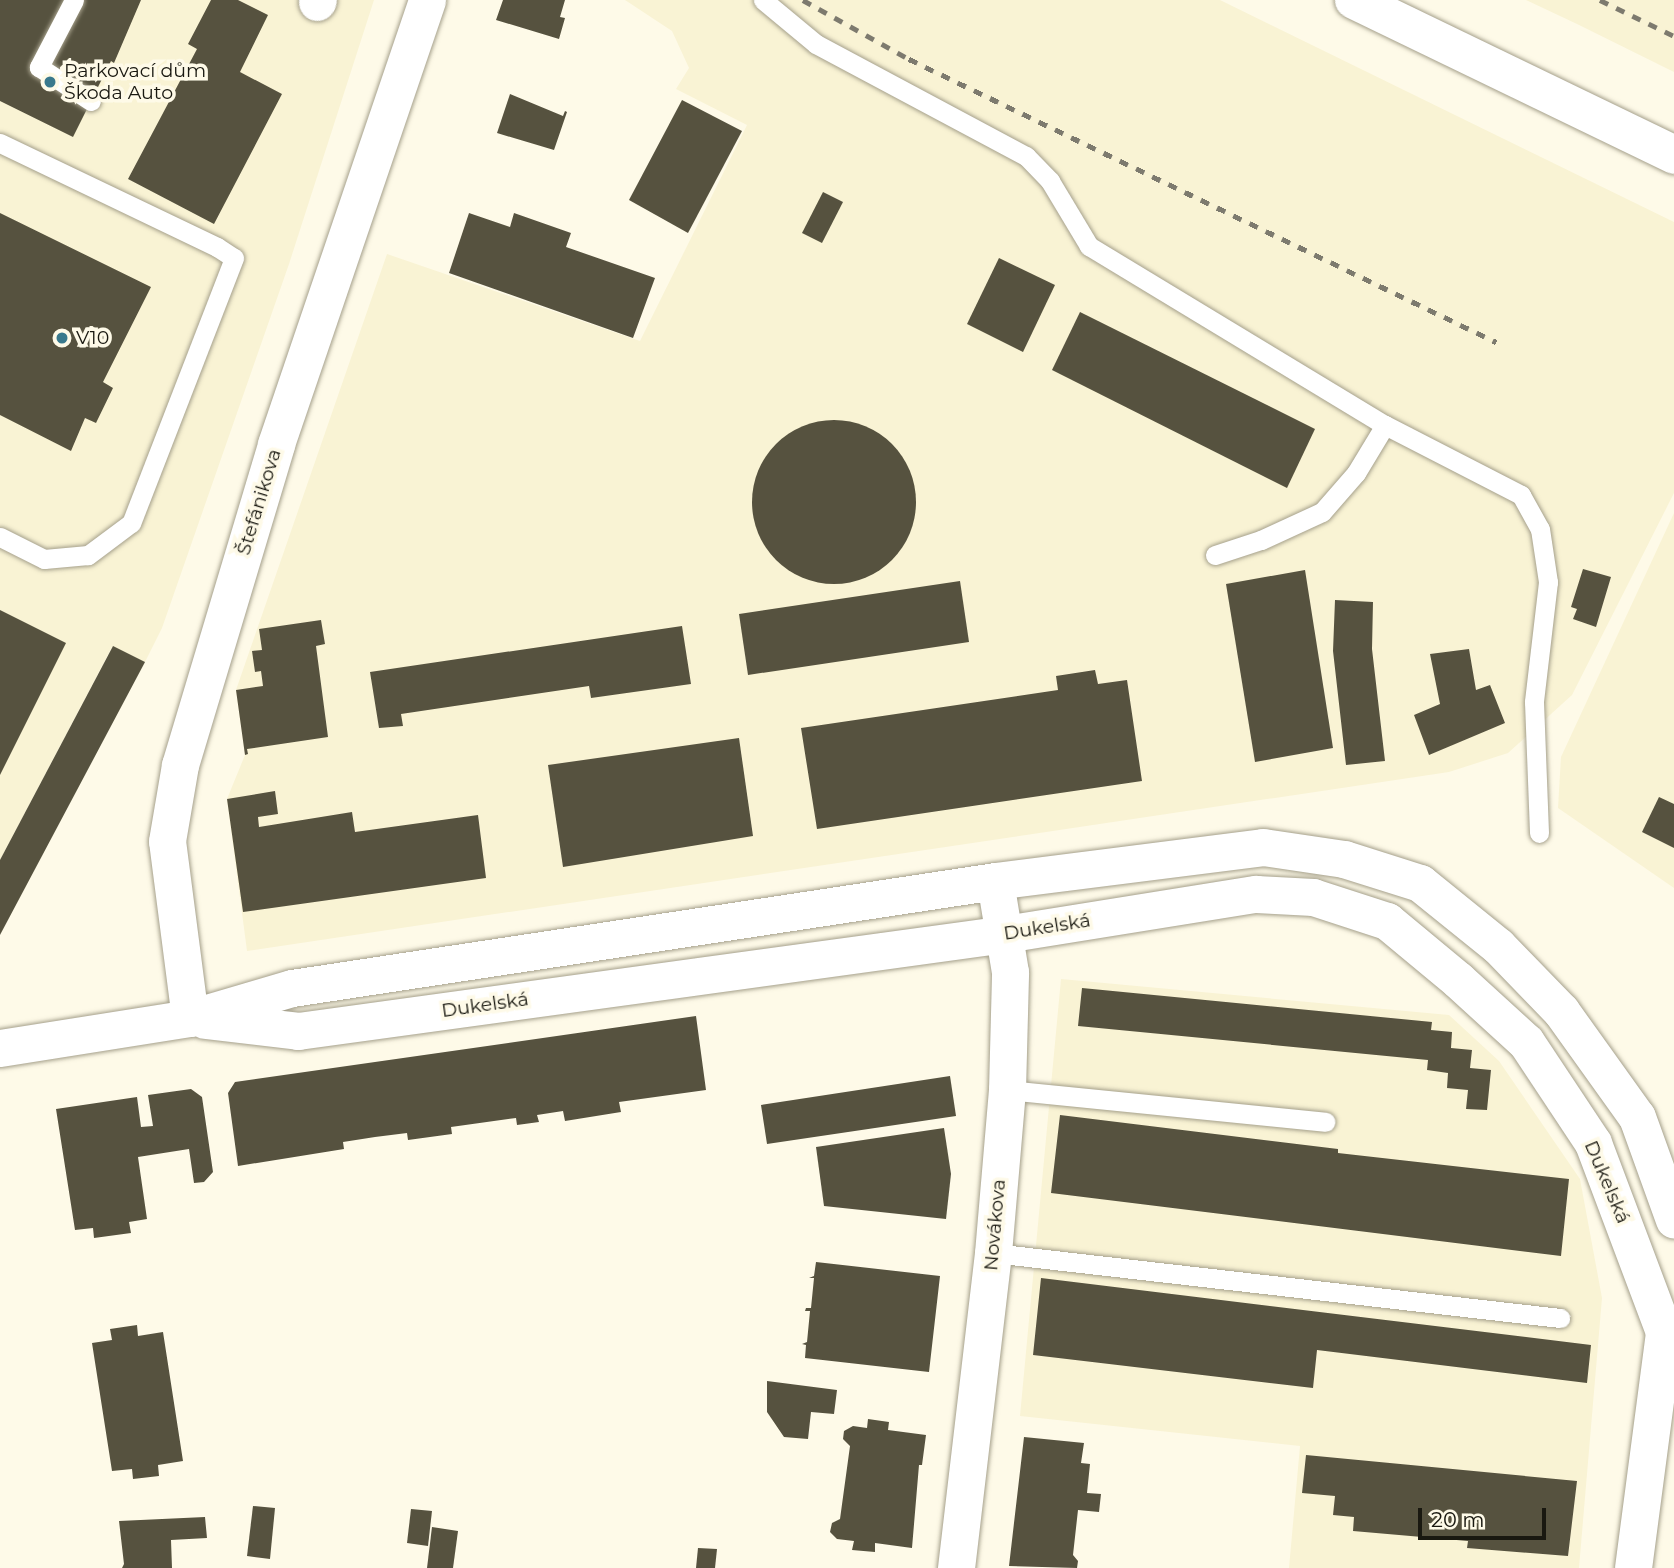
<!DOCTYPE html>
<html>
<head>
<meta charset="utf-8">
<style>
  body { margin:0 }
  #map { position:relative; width:1674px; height:1568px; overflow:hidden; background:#fefae8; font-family:Montserrat,sans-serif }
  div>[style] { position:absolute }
  .built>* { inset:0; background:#f9f3d4 }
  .building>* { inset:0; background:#56523f }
  .round { border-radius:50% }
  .roads { filter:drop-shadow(0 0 2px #a5a08b) drop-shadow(0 0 2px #a5a08b) }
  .lane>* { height:19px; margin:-9.5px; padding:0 9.5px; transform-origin:9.5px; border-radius:9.5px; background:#fff }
  .street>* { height:37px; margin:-18.5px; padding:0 18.5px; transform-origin:18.5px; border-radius:18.5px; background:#fff }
  .secondary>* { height:38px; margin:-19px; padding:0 19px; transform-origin:19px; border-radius:19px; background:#fff }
  .rail>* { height:5px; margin-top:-2.5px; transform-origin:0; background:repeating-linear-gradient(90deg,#7d7a6e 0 9px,transparent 0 18px) }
  .dots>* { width:19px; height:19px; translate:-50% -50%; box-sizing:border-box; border:4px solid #fefae8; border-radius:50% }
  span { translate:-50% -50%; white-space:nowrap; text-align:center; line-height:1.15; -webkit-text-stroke:7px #fefae8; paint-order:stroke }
  .poi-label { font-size:19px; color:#191810 }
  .left { translate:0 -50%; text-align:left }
  .street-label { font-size:19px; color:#191810 }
  .scale { position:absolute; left:1418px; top:1508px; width:128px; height:32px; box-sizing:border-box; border:4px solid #191810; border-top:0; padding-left:9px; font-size:21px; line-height:24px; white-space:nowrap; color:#191810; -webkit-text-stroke:5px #fefae8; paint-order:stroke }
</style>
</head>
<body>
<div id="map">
  <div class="built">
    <div style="clip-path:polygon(0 0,374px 0,289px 264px,162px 628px,145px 662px,112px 647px,0 860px)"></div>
    <div style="clip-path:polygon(625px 0,1220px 0,1674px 222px,1674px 493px,1572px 695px,1508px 753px,1449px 772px,247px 951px,227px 799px,245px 755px,236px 690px,387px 254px,640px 341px,747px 125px,676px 89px,689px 68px,672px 31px)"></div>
    <div style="clip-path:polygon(1526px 0,1674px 0,1674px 72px,1577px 24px)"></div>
    <div style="clip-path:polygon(1674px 513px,1674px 888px,1558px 808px,1561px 757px)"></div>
    <div style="clip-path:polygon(1061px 979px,1449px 1015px,1499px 1061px,1580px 1179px,1602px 1298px,1579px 1568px,1289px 1568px,1300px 1446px,1020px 1416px)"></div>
  </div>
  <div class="building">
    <div style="clip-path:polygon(0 0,141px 0,114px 63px,111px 61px,73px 137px,0 101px)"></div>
    <div style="clip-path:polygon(211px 0,238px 0,268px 15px,240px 72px,282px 94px,214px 224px,128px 179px,197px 49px,188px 44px)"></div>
    <div style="clip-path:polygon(503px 0,565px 0,560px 17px,565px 18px,559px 39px,496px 20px)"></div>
    <div style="clip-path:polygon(510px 94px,563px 116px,565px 111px,567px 112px,554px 150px,497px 133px)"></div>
    <div style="clip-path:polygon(682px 100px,742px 131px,688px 233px,629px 200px)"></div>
    <div style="clip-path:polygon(823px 192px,843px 202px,822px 243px,802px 233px)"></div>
    <div style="clip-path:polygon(0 213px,151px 287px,103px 382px,113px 388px,96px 423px,85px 418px,71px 451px,0 415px)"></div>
    <div style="clip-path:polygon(469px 213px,510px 227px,514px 213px,571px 233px,566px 247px,655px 278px,633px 338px,449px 273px)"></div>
    <div style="clip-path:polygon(999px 258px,1055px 285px,1023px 352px,967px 324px)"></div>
    <div style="clip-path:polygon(1080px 312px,1315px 429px,1287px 488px,1052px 370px)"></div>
    <div class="round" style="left:752px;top:420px;width:164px;height:164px"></div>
    <div style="clip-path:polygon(1583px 569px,1611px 577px,1596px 627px,1573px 619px,1577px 609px,1571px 607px)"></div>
    <div style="clip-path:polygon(1305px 570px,1333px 748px,1255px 762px,1226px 584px)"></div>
    <div style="clip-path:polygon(960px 581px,969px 642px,748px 675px,739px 614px)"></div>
    <div style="clip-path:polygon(1335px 600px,1373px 602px,1372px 649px,1385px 761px,1346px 765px,1333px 651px)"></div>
    <div style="clip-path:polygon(0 610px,66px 643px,0 775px)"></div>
    <div style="clip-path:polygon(321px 620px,325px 644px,316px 646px,328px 737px,247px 749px,248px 754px,245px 755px,236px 690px,263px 686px,261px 671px,255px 672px,252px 651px,262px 650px,259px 629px)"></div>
    <div style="clip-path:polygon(682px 626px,691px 684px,591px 698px,589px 686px,401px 714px,403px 726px,379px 728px,370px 672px)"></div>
    <div style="clip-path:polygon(113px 646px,145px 662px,0 935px,0 860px)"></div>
    <div style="clip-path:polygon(1469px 649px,1476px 690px,1490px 685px,1505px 723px,1429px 755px,1414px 715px,1440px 704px,1430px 654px)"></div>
    <div style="clip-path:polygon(1095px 670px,1098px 684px,1127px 680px,1142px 781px,817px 829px,801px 728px,1058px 690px,1056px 676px)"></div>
    <div style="clip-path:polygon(739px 738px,753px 836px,563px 867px,548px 765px)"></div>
    <div style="clip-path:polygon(275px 791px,278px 814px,258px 817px,259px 827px,352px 812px,355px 832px,478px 815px,486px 878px,243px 912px,227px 799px)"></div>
    <div style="clip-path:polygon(1659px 797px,1674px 804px,1674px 848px,1642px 832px)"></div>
    <div style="clip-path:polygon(1082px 988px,1432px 1022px,1431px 1030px,1452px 1032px,1451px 1048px,1472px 1050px,1470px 1068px,1491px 1070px,1487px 1110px,1466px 1109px,1468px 1090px,1447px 1088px,1448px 1073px,1427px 1070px,1428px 1060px,1078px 1026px)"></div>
    <div style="clip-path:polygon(696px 1016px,706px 1090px,619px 1102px,621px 1112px,565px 1121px,563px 1111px,537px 1115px,539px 1122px,517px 1125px,516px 1118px,451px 1127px,452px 1134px,408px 1140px,407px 1133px,375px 1137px,343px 1142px,344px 1149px,238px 1166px,228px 1093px,235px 1082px)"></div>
    <div style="clip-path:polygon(950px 1076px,956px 1116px,767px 1144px,761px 1105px)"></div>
    <div style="clip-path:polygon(191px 1089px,202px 1097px,213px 1172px,204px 1182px,194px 1183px,189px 1149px,138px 1157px,147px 1219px,129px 1222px,131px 1233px,94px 1238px,93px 1228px,75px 1230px,56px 1109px,137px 1097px,141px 1127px,153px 1126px,148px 1095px)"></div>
    <div style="clip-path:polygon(1060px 1115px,1338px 1149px,1338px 1153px,1569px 1179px,1561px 1256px,1051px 1193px)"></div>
    <div style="clip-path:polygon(944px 1128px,951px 1174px,946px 1219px,824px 1206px,816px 1147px)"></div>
    <div style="clip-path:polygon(816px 1262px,940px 1276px,929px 1372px,805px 1358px,806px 1345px,802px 1344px,807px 1342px,810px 1311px,805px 1311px,806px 1308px,811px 1308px,814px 1278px,809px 1278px,814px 1276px)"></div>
    <div style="clip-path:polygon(1041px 1278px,1591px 1345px,1587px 1383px,1317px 1350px,1313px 1388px,1033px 1355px)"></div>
    <div style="clip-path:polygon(137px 1325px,138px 1336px,163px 1332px,183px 1461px,158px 1465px,159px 1476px,133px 1479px,132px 1469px,112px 1471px,92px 1343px,112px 1340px,110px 1329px)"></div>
    <div style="clip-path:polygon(767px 1381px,837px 1390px,834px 1414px,811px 1412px,808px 1439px,784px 1437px,767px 1412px)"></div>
    <div style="clip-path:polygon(868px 1419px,889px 1422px,888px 1430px,926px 1435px,922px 1465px,919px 1465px,912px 1548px,875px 1543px,875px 1552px,852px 1550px,854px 1541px,837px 1539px,830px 1532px,832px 1523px,840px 1519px,850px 1446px,843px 1439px,844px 1431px,853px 1426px,867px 1428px)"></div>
    <div style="clip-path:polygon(1024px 1437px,1084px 1443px,1081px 1463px,1090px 1464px,1087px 1493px,1101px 1494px,1099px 1512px,1078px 1510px,1073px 1555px,1078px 1561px,1077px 1568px,1009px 1566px)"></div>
    <div style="clip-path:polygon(1306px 1455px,1577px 1481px,1568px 1556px,1467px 1548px,1468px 1541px,1353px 1531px,1354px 1517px,1333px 1515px,1335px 1496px,1302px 1493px)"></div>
    <div style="clip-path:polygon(253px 1506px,275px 1508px,270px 1559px,247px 1556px)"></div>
    <div style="clip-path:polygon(411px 1509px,432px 1511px,428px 1546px,407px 1543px)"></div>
    <div style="clip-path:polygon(205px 1517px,207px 1538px,171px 1540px,172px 1568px,122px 1568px,124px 1564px,119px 1521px)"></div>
    <div style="clip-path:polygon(432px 1527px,458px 1531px,453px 1568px,427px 1568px)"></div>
    <div style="clip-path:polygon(698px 1548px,717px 1549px,715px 1568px,696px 1568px)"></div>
  </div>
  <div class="roads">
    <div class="lane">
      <div style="left:74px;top:0;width:76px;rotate:117.6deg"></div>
      <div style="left:39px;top:67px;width:62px;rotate:33.2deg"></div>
      <div style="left:763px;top:0;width:69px;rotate:39.7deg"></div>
      <div style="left:816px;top:44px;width:238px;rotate:28.1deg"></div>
      <div style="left:1026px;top:156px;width:35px;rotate:46deg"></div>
      <div style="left:1050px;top:181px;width:76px;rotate:59deg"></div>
      <div style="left:1089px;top:246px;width:346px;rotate:31.2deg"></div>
      <div style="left:1385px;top:425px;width:153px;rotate:27.2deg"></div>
      <div style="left:1521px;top:495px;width:39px;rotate:61deg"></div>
      <div style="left:1540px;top:529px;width:54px;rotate:81.4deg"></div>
      <div style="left:1548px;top:582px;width:121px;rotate:96.7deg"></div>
      <div style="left:1534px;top:702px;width:131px;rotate:87.8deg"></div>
      <div style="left:0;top:143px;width:241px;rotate:25.6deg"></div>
      <div style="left:217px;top:247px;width:20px;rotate:33deg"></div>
      <div style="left:234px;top:258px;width:284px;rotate:111.2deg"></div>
      <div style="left:131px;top:523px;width:54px;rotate:143.3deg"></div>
      <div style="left:88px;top:555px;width:44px;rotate:174.8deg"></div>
      <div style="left:44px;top:559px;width:49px;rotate:-153.4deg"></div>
      <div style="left:1215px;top:555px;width:48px;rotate:-18.1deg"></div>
      <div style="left:1261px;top:540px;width:67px;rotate:-24.7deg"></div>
      <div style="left:1322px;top:512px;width:52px;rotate:-48.9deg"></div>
      <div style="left:1356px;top:473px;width:56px;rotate:-58.9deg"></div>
      <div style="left:1007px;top:1090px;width:320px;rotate:5.7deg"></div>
      <div style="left:993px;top:1253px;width:571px;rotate:6.54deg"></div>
    </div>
    <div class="street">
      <div style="left:317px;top:2px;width:2px;rotate:-63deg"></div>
      <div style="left:190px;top:1018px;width:178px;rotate:-97.4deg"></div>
      <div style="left:167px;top:841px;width:77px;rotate:-80.3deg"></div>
      <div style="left:180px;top:765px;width:335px;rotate:-73.3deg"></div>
      <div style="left:276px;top:444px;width:469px;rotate:-71.2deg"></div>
      <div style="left:205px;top:1020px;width:94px;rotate:6.7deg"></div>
      <div style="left:298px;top:1031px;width:714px;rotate:-7.81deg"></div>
      <div style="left:1005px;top:934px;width:254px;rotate:-9.1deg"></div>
      <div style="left:1256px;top:894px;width:57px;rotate:3deg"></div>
      <div style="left:1313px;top:897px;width:78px;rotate:18deg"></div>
      <div style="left:1387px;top:921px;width:92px;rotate:39.7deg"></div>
      <div style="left:1458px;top:980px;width:92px;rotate:42.4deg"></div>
      <div style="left:1526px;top:1042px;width:121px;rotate:56.4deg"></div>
      <div style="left:1593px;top:1143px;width:202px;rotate:69.4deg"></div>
      <div style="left:1664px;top:1332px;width:12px;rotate:31deg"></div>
      <div style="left:0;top:1048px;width:192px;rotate:-9deg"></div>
      <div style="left:190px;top:1018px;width:106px;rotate:-16.4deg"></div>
      <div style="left:292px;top:988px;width:711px;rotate:-8.65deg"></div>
      <div style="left:995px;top:881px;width:270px;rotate:-7.2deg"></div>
      <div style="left:1263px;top:847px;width:82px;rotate:8.4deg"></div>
      <div style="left:1344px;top:859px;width:80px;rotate:17.5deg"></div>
      <div style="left:1420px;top:883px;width:100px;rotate:38.9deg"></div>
      <div style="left:1498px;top:946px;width:91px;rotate:45.9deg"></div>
      <div style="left:1561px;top:1011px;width:130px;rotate:54.4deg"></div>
      <div style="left:1637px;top:1117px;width:109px;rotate:70.2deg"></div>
      <div style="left:956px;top:1568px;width:317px;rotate:-83.3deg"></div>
      <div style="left:993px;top:1253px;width:164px;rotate:-85.1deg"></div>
      <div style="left:1007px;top:1090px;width:118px;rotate:-88.5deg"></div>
      <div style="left:1010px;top:972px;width:92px;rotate:-99.4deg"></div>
      <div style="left:1633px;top:1568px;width:238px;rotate:-82.5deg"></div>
    </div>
    <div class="secondary">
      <div style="left:1354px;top:0;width:356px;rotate:25.8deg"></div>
    </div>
  </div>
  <div class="rail">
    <div style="left:803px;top:0;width:121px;rotate:29.1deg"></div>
    <div style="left:909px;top:59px;width:652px;rotate:25.74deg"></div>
    <div style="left:1600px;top:0;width:82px;rotate:25.9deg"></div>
  </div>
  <div class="dots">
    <div style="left:50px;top:82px;background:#39798d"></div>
    <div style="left:62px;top:338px;background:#39798d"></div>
  </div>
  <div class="poi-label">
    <span class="left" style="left:64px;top:82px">Parkovací dům<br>Škoda Auto</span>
    <span class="left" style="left:76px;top:338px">V10</span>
  </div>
  <div class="street-label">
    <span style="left:259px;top:502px;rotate:-73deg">Štefánikova</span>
    <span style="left:1047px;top:927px;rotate:-9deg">Dukelská</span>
    <span style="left:485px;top:1005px;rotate:-8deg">Dukelská</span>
    <span style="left:1607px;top:1182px;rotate:67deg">Dukelská</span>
    <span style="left:995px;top:1225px;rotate:-85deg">Novákova</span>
  </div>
  <div class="scale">20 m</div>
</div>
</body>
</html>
